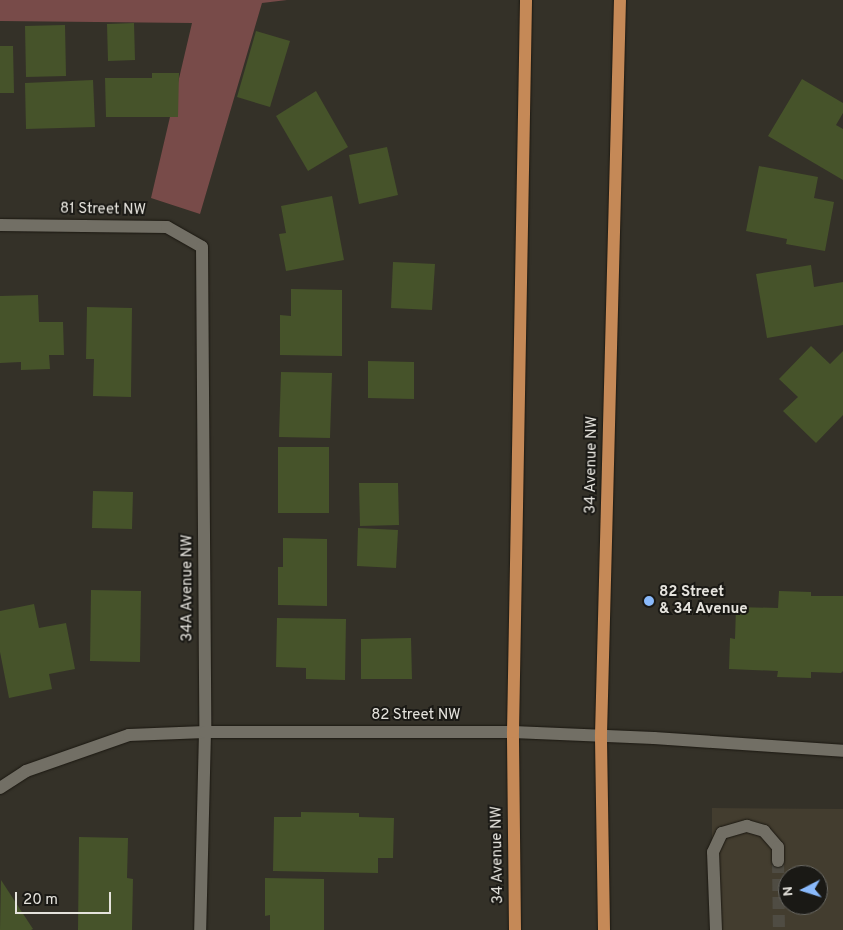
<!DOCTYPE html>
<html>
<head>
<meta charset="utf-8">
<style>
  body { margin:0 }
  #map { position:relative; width:843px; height:930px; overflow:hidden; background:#343128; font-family:Overpass,sans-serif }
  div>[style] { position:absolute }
  .built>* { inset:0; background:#433d2f }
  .green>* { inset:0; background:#784b49 }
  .building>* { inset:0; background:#46532a }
  .minor-tunnel>* { height:12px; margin-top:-6px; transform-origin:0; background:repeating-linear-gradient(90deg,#4f4c43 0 12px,transparent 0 18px) }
  .roads { filter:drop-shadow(0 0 1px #1b1811) drop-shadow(0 0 1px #1b1811) }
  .minor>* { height:12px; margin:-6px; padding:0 6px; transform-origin:6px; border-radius:6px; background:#726f65 }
  .major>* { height:12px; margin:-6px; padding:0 6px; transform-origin:6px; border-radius:6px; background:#c58957 }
  .dots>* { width:14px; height:14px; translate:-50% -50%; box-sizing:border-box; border:2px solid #1a1915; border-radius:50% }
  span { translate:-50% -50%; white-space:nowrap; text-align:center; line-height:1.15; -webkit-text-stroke:4px #1a1915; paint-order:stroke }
  .street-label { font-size:15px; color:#e5e3dd }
  .poi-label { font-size:15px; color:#e5e3dd; font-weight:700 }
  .left { translate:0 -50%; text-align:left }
  .north { position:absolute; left:778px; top:865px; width:50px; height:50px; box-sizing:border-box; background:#1a1915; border:1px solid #6b6a65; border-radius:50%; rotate:265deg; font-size:14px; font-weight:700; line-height:20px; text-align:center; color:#e5e3dd }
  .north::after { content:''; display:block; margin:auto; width:18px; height:22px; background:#8abafc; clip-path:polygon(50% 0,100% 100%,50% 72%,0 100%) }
  .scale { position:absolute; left:15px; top:892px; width:96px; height:22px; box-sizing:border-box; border:2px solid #e5e3dd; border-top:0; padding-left:6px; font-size:15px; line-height:18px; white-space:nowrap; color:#e5e3dd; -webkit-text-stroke:4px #1a1915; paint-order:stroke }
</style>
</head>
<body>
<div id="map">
  <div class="built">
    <div style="clip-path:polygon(evenodd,712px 808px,843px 809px,843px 930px,712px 930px,712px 808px,788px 875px,818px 875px,818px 905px,788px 905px,788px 875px)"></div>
  </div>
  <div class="green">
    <div style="clip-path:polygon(0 0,287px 0,262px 3px,200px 214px,151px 198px,192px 23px,0 21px)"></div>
  </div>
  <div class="building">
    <div style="clip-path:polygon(134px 23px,135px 60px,108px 61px,107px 24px)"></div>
    <div style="clip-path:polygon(65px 25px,66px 76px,26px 77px,25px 26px)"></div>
    <div style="clip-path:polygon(256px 31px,290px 41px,270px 107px,237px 97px)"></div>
    <div style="clip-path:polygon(0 46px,13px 46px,14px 93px,0 93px)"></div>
    <div style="clip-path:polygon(152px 73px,179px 73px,178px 117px,106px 117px,105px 78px,152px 78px)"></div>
    <div style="clip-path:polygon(802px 79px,843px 103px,843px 113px,836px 125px,843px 129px,843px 180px,768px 136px)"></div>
    <div style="clip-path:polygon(93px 80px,95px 127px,26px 129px,25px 83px)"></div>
    <div style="clip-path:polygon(316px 91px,348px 147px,308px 171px,276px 116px)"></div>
    <div style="clip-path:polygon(387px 147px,398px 195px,359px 204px,349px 155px)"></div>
    <div style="clip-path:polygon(759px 166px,818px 177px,814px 198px,834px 202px,825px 251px,786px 244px,787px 239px,746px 231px)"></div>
    <div style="clip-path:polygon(332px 196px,344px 260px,286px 271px,279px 234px,286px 233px,281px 206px)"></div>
    <div style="clip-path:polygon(393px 262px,435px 264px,432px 310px,391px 308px)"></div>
    <div style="clip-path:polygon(811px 265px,814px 287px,843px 282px,843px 325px,767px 338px,756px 274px)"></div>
    <div style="clip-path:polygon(291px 289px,342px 290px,342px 356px,280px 355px,280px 315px,291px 316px)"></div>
    <div style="clip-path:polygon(38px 295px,39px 322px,63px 322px,64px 355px,49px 355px,50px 369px,21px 370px,21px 362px,0 363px,0 296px)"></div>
    <div style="clip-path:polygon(87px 307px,132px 308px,131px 397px,93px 396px,94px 359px,86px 359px)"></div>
    <div style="clip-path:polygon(811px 346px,830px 364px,843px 351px,843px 415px,816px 443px,783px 411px,798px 397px,779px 379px)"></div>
    <div style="clip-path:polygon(368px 361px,414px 362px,414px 399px,368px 398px)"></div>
    <div style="clip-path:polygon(281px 372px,332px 373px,330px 438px,279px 437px)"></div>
    <div style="clip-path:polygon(278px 447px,329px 447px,329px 513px,278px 513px)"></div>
    <div style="clip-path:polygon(359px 483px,398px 483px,399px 525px,360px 526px)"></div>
    <div style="clip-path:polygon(93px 491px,133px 492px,132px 529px,92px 528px)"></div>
    <div style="clip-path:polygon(358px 528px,398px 530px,396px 568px,357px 566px)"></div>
    <div style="clip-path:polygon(283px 538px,327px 539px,327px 606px,278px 605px,278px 567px,283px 567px)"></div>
    <div style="clip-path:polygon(91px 590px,141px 591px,140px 662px,90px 661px)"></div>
    <div style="clip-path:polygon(779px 591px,811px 592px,811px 596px,843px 596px,843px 671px,841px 673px,811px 672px,811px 678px,777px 677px,778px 671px,729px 669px,730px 638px,735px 639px,736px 607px,778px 608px)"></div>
    <div style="clip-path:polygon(34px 604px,39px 628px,66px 623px,75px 669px,49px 674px,52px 689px,9px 698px,0 652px,0 611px)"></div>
    <div style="clip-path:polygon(277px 618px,346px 619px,345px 680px,306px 679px,306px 668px,276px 667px)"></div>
    <div style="clip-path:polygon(411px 638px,412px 679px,361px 679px,361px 639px)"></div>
    <div style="clip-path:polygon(301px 812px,359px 813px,359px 817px,394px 818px,393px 858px,378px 858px,378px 873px,273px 871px,274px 817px,301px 817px)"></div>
    <div style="clip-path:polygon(79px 837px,128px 838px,127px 878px,133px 879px,132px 930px,78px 930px)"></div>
    <div style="clip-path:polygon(265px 878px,324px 879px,324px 930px,270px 930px,270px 915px,265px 916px)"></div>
    <div style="clip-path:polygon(1px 880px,33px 929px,31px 930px,0 930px)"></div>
  </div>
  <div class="minor-tunnel">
    <div style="left:778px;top:861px;width:69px;rotate:89.2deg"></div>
  </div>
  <div class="roads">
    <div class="minor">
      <div style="left:0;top:225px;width:167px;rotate:0.7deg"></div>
      <div style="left:167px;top:227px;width:40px;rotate:29.7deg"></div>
      <div style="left:202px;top:247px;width:485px;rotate:89.6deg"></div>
      <div style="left:205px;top:732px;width:198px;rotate:91.4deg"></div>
      <div style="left:0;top:788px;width:31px;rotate:-33deg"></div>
      <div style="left:26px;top:771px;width:109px;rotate:-19.3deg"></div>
      <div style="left:129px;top:735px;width:76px;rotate:-2.3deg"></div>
      <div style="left:205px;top:732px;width:308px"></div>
      <div style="left:513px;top:732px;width:141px;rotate:2.4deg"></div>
      <div style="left:654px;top:738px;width:189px;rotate:3.9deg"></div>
      <div style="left:716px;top:930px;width:78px;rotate:-92.2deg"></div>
      <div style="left:713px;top:852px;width:21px;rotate:-65deg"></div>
      <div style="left:722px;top:833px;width:26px;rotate:-16deg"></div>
      <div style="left:747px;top:826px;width:18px;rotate:16deg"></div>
      <div style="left:764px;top:831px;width:21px;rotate:49deg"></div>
      <div style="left:778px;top:847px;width:14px;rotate:90deg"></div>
    </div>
    <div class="major">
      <div style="left:515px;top:930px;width:198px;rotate:-90.6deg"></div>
      <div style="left:513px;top:732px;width:732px;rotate:-88.98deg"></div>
      <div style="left:604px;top:930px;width:195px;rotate:-90.9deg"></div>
      <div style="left:601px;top:735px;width:735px;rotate:-88.52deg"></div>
    </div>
  </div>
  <div class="dots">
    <div style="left:649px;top:601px;background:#8abafc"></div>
  </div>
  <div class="street-label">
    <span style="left:103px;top:210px;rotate:1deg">81 Street NW</span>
    <span style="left:592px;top:465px;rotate:-89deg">34 Avenue NW</span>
    <span style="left:188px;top:588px;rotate:-90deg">34A Avenue NW</span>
    <span style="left:416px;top:716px">82 Street NW</span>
    <span style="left:498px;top:855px;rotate:-91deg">34 Avenue NW</span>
  </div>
  <div class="poi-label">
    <span class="left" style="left:659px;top:601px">82 Street<br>&amp; 34 Avenue</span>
  </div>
  <div class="north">N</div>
  <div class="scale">20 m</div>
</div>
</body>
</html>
